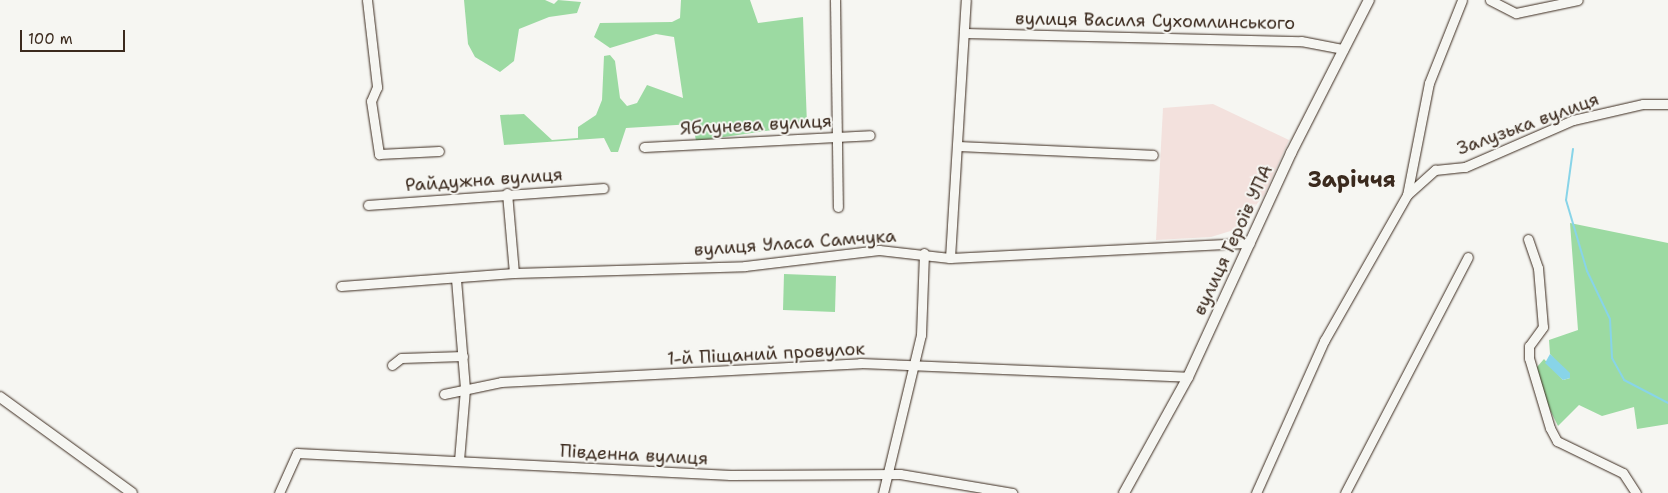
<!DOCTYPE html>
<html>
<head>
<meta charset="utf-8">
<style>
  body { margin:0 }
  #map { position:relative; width:1668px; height:493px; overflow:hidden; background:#f6f6f2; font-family:"Shantell Sans",sans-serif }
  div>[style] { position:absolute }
  .built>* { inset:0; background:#f3e1dd }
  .green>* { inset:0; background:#9cdaa2 }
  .water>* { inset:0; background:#88d4e8 }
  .stream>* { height:2px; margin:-1px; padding:0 1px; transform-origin:1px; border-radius:1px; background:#88d4e8 }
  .roads { filter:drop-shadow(0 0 1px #3b2a1e) drop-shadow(0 0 1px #3b2a1e) }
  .minor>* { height:9px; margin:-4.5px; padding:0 4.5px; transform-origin:4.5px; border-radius:4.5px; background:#f6f6f2 }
  .tertiary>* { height:10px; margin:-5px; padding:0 5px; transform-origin:5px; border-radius:5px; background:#f6f6f2 }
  span { translate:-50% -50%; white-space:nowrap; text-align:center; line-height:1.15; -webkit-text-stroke:4px #f6f6f2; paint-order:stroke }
  .street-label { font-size:18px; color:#3b2a1e }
  .district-label { font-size:22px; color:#3b2a1e; font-weight:700 }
  .scale { position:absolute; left:20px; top:30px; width:105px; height:22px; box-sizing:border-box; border:2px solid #3b2a1e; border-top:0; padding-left:6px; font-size:15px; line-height:18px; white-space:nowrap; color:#3b2a1e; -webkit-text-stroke:4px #f6f6f2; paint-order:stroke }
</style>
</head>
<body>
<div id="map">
  <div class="built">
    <div style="clip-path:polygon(1213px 104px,1289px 140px,1264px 195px,1237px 229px,1211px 237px,1156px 240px,1163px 108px)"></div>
  </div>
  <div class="green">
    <div style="clip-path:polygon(464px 0,545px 0,554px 4px,558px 0,581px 2px,577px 13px,549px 17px,519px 29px,514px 61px,500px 72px,475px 57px,468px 44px)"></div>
    <div style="clip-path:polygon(681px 0,750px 0,758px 23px,803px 17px,807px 125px,696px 141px,693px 124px,626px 128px,618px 152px,611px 152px,604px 138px,504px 145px,500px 115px,524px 114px,552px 140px,578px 138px,578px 127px,596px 115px,602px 100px,604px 56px,610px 55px,615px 61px,620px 98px,627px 106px,637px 103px,647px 85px,683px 98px,674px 37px,656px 34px,610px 48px,594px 37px,600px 23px,672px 22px,680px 18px)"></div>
    <div style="clip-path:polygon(1570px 223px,1668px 243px,1668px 424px,1637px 429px,1634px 407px,1602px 416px,1579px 405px,1558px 426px,1543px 396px,1537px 367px,1544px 359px,1563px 380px,1570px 378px,1550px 354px,1549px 340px,1578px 330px)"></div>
    <div style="clip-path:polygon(784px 274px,836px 276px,835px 312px,783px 310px)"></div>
  </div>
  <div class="water">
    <div style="clip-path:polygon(1550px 354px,1570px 373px,1570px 378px,1563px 380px,1545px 363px)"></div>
  </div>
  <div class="stream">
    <div style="left:1573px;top:149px;width:51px;rotate:97.8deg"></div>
    <div style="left:1566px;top:200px;width:74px;rotate:73.5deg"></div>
    <div style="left:1587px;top:271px;width:53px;rotate:64.4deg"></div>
    <div style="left:1610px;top:319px;width:39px;rotate:87deg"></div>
    <div style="left:1612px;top:358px;width:25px;rotate:61deg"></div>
    <div style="left:1624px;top:380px;width:50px;rotate:27.6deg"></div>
  </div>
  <div class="roads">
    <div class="minor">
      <div style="left:367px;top:0;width:88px;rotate:83.4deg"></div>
      <div style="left:377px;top:87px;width:15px;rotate:113deg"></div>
      <div style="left:371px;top:101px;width:54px;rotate:81.4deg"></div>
      <div style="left:379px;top:154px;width:60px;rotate:-2.9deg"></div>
      <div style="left:835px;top:0;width:207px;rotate:89.2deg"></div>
      <div style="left:1490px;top:0;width:29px;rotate:27deg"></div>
      <div style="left:1516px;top:13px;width:63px;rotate:-11.8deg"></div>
      <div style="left:965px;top:33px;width:336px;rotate:1.4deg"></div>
      <div style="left:1301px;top:41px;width:43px;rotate:10.8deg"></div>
      <div style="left:958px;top:146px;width:195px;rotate:2.6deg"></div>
      <div style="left:644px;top:147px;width:226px;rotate:-3deg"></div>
      <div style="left:507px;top:193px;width:80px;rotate:85deg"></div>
      <div style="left:1407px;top:195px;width:38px;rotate:-42deg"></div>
      <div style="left:1435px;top:170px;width:30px;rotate:-6deg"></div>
      <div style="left:1465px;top:167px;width:118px;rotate:-23.5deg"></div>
      <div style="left:1573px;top:120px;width:72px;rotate:-12.9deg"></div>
      <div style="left:1643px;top:104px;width:25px"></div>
      <div style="left:368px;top:205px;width:236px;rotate:-4.1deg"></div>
      <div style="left:1528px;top:239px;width:31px;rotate:71deg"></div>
      <div style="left:1538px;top:268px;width:59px;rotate:85.2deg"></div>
      <div style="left:1543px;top:327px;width:24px;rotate:126deg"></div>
      <div style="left:1529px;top:346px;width:12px;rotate:90deg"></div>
      <div style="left:1529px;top:358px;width:73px;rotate:73.3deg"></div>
      <div style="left:1550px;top:428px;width:15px;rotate:62deg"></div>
      <div style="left:1557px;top:441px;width:73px;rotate:25.9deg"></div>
      <div style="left:1623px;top:473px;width:24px;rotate:57deg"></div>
      <div style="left:950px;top:258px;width:258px;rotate:-86.5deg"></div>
      <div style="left:456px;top:279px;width:110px;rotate:85.3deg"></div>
      <div style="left:465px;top:389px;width:72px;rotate:94.8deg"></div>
      <div style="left:341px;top:286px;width:173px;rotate:-4.3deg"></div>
      <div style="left:514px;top:273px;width:231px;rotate:-1.7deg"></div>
      <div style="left:745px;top:266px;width:135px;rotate:-6.8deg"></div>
      <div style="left:879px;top:250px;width:71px;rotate:6.4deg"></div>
      <div style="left:950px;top:258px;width:300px;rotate:-2.9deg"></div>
      <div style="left:392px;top:365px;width:11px;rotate:-38deg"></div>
      <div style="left:401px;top:358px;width:62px;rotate:-1.8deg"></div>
      <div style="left:444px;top:394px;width:58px;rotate:-11.9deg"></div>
      <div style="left:501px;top:382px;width:360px;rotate:-3deg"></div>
      <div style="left:860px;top:363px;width:328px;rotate:2.4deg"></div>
      <div style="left:279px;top:493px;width:44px;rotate:-65.8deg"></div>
      <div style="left:297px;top:453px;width:434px;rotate:2.9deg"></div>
      <div style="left:730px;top:475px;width:170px;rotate:-0.3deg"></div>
      <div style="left:900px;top:474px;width:114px;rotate:9.6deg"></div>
      <div style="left:883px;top:493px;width:163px;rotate:-76.5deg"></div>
      <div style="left:921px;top:335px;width:82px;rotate:-87.9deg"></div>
      <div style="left:1256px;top:493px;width:167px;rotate:-65.9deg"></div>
      <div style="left:1324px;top:341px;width:168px;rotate:-60.4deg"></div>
      <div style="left:1407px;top:195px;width:114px;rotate:-78.9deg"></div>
      <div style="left:1429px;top:83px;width:89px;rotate:-68.3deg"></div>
      <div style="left:1345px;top:493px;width:266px;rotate:-62.5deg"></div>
    </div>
    <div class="tertiary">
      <div style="left:0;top:397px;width:163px;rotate:36deg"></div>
      <div style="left:1124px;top:493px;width:132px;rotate:-61.1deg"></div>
      <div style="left:1188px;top:377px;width:247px;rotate:-65.3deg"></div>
      <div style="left:1291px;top:153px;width:172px;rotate:-63deg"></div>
    </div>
  </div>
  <div class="street-label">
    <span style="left:1155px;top:21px;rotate:1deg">вулиця Василя Сухомлинського</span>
    <span style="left:1528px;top:124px;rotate:-20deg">Залузька вулиця</span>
    <span style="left:756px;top:125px;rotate:-3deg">Яблунева вулиця</span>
    <span style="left:484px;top:180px;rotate:-4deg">Райдужна вулиця</span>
    <span style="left:1233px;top:240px;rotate:-65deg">вулиця Героїв УПА</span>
    <span style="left:795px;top:243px;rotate:-4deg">вулиця Уласа Самчука</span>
    <span style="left:766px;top:354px;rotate:-3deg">1-й Піщаний провулок</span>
    <span style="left:634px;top:455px;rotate:3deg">Південна вулиця</span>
  </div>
  <div class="district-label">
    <span style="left:1352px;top:180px">Заріччя</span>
  </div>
  <div class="scale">100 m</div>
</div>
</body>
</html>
